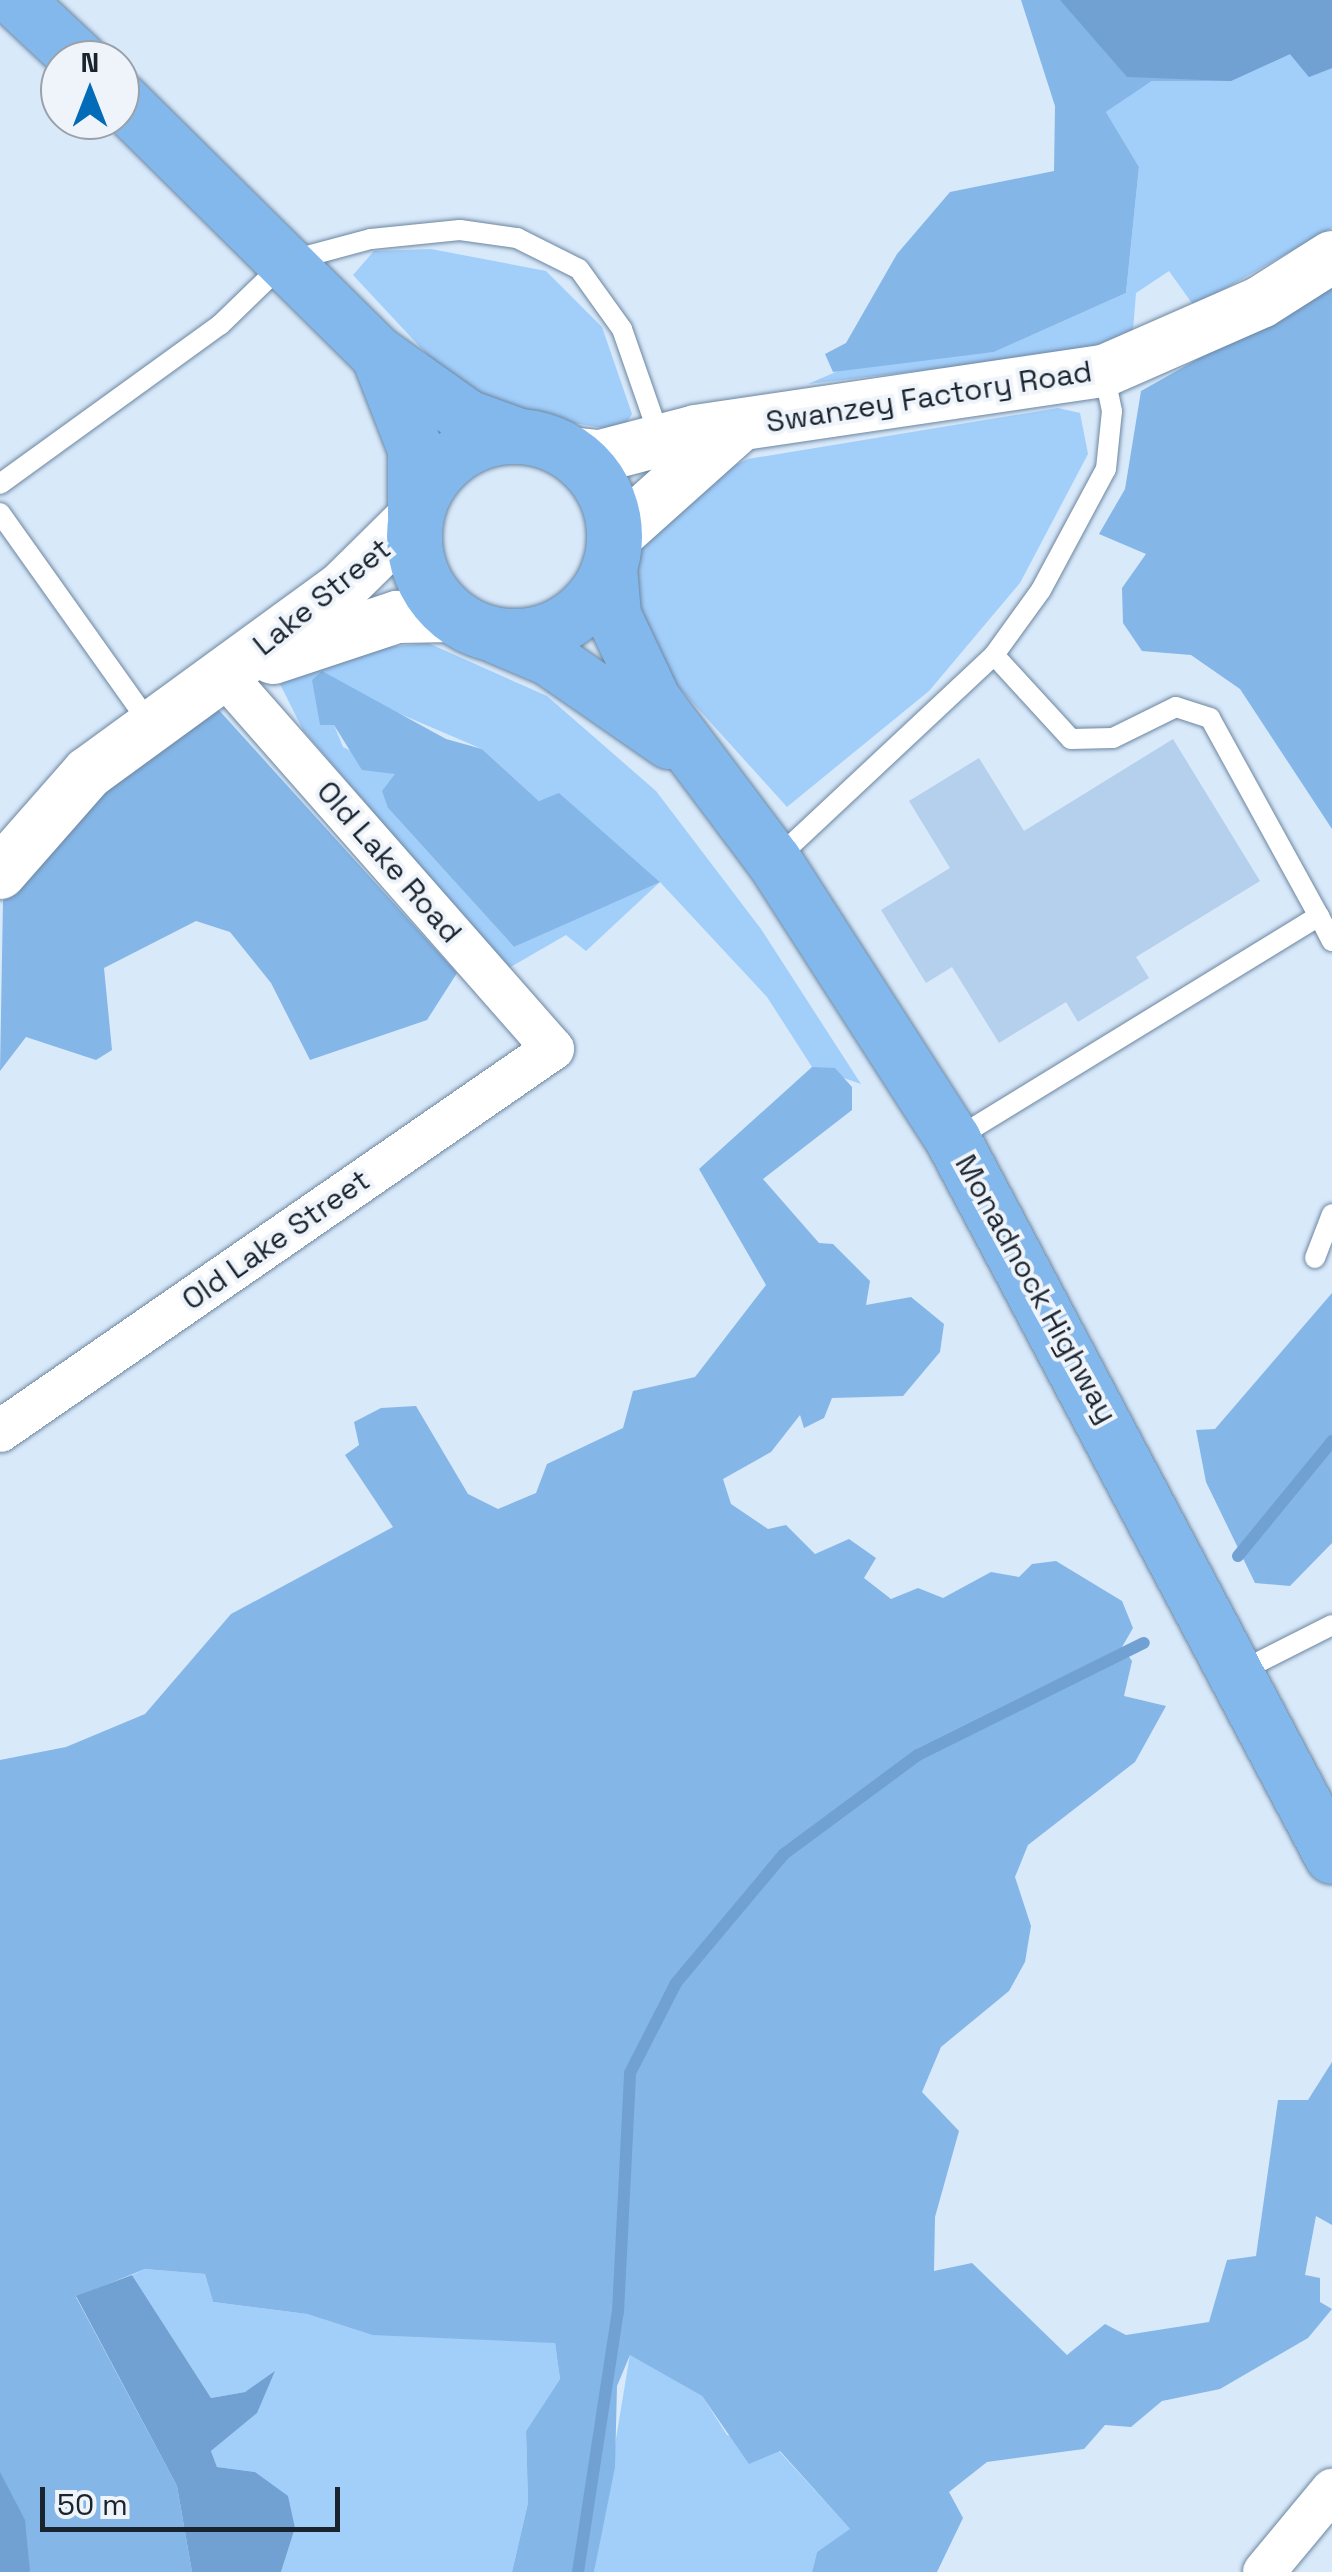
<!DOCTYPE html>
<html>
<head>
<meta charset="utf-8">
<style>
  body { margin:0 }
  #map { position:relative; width:1332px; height:2572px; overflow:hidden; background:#d8e9fa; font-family:"Space Grotesk",sans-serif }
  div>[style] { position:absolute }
  .green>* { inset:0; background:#a2cefa }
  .forest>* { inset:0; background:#85b6e8 }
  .water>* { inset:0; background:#71a1d2 }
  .stream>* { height:12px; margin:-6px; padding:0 6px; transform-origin:6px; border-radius:6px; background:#71a1d2 }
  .building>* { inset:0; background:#b5d0ec }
  .roads { filter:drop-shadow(0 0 2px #6c86a0) drop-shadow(0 0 2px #6c86a0) }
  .service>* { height:20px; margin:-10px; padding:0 10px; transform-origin:10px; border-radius:10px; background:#fff }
  .minor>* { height:42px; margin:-21px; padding:0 21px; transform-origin:21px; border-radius:21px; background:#fff }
  .tertiary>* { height:52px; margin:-26px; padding:0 26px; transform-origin:26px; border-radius:26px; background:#fff }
  .trunk>* { height:55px; margin:-27.5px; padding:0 27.5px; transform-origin:27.5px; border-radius:27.5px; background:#83b8ec }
  .trunk>.ring { margin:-27.5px; padding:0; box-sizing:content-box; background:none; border:55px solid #83b8ec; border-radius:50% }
  span { translate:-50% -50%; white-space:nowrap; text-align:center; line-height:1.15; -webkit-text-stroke:8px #eff4fa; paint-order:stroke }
  .street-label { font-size:30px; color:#1a242f }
  .north { position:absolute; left:40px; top:40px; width:100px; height:100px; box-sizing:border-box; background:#eff4fa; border:2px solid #9aa1a9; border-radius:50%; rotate:0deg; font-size:28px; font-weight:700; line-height:40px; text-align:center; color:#1a242f }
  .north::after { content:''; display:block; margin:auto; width:35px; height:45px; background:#036bb7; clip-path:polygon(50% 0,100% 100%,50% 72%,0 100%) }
  .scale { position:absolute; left:40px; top:2487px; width:300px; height:45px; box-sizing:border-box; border:5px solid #1a242f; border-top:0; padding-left:12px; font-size:30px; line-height:35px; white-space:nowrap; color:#1a242f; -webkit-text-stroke:8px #eff4fa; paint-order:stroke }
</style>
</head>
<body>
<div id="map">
  <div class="green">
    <div style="clip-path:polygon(1291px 53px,1332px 68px,1332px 228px,1194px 306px,1169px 271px,1136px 293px,1133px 330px,1080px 352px,808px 384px,859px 362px,994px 352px,1126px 293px,1139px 167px,1106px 112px,1152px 81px,1231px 81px)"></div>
    <div style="clip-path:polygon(431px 249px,546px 271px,602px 327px,632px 414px,622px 431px,505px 412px,436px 364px,353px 275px,374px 251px)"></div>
    <div style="clip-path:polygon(1058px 408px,1080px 413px,1088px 454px,1020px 583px,929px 691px,787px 807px,646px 651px,630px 613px,632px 548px,697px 483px,748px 459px)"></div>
    <div style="clip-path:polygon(evenodd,428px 643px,547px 696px,656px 791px,761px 929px,861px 1084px,812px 1067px,767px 997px,660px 882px,586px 951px,566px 935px,507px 969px,303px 730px,280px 684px,326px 653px,428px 643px,391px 710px,482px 749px,539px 801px,559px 794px,659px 881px,514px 947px,388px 808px,396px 773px,343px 747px,334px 725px,391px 710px)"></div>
    <div style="clip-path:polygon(145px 2269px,205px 2274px,213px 2302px,307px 2314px,372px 2335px,533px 2335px,555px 2343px,560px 2379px,526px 2431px,528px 2503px,512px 2572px,281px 2572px,295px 2528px,255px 2472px,217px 2467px,211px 2451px,256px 2413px,274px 2373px,245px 2392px,211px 2398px,132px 2275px)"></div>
    <div style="clip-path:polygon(630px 2354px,702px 2396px,727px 2435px,779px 2451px,851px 2530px,817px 2552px,812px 2572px,594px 2572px)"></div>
  </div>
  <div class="forest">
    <div style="clip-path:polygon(1021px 0,1332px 0,1332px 68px,1309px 77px,1290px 54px,1231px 81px,1152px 81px,1106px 112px,1139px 167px,1126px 293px,994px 352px,833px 372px,825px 354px,846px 343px,897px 254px,950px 192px,1054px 171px,1055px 106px)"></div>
    <div style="clip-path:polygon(1332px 283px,1332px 829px,1240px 689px,1191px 655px,1142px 651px,1123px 623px,1122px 588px,1146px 554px,1099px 534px,1125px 489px,1141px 391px)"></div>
    <div style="clip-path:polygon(322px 671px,446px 739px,482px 749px,539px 801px,559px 793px,660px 882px,514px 947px,388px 808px,382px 791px,395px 774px,362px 770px,334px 725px,320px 725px,312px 680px)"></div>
    <div style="clip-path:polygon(217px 708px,457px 973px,427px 1020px,310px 1060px,271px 983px,230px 932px,196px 921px,104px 968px,112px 1050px,96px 1060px,26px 1037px,0 1071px,3px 901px,134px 761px)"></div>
    <div style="clip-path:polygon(812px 1067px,835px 1068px,852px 1087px,852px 1110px,763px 1179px,819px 1243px,833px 1244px,870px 1281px,866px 1305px,911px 1297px,944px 1324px,940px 1352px,903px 1396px,832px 1398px,824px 1418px,804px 1428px,800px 1415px,771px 1452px,723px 1479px,731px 1504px,768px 1529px,786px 1525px,815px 1554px,849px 1539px,876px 1558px,864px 1578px,891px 1599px,918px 1588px,943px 1598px,991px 1572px,1019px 1577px,1032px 1564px,1056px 1561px,1122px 1601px,1133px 1628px,1122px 1647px,1132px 1661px,1124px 1696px,1166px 1706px,1135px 1762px,1028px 1845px,1015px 1877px,1031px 1926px,1025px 1962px,1009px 1991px,941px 2047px,922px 2092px,959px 2131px,935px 2217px,934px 2271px,972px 2263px,1067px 2355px,1105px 2324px,1126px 2335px,1209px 2322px,1227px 2260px,1256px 2256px,1278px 2100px,1308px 2100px,1332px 2062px,1332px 2225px,1316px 2216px,1305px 2275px,1320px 2278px,1320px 2302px,1332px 2309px,1308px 2338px,1220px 2389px,1162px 2401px,1131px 2427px,1105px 2425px,1084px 2449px,987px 2462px,949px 2492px,963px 2518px,937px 2572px,812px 2572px,817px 2552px,850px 2529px,780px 2451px,749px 2464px,702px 2396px,630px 2355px,617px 2386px,615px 2467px,594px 2572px,512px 2572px,528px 2503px,526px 2431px,560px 2379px,555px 2343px,372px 2335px,307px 2314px,213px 2302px,205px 2274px,145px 2269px,76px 2297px,177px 2486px,192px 2572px,0 2572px,0 1760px,66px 1747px,145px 1714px,231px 1614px,393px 1527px,345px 1455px,359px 1445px,354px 1422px,381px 1408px,416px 1406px,468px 1494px,498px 1509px,536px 1493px,547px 1464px,623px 1428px,633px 1391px,695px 1377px,766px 1285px,699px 1169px)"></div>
    <div style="clip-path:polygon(1332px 1293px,1332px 1543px,1290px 1586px,1255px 1583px,1206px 1482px,1196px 1430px,1215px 1429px)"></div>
  </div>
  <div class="water">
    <div style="clip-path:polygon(1060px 0,1332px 0,1332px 68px,1309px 77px,1290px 54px,1231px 81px,1127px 77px)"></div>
    <div style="clip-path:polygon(132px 2275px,211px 2398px,245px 2392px,275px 2371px,257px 2413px,211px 2451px,217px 2467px,255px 2472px,288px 2496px,295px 2528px,281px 2572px,192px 2572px,177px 2486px,76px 2296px)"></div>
    <div style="clip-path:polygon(0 2472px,25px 2520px,30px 2572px,0 2572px)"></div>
  </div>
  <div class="stream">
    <div style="left:1238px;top:1556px;width:149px;rotate:-50.7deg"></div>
    <div style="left:578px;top:2572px;width:263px;rotate:-81.3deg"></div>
    <div style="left:618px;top:2312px;width:239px;rotate:-87.1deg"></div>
    <div style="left:630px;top:2073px;width:101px;rotate:-62.9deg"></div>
    <div style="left:676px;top:1983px;width:168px;rotate:-50.1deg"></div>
    <div style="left:784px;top:1854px;width:167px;rotate:-36.5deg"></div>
    <div style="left:918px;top:1755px;width:252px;rotate:-26.4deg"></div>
  </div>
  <div class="building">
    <div style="clip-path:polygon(1173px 739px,1260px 881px,1136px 957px,1149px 978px,1078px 1022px,1066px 1002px,999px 1043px,952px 967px,926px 983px,881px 910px,950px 868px,909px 801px,979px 758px,1024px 831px)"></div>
  </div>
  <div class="roads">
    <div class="service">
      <div style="left:0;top:484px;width:271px;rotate:-35.9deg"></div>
      <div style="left:220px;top:325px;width:91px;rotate:-44.1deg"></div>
      <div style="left:285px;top:262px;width:89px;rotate:-15deg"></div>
      <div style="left:371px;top:239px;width:89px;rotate:-5.8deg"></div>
      <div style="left:460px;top:230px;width:58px;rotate:8deg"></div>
      <div style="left:517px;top:238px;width:69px;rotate:26.6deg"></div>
      <div style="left:579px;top:269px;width:74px;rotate:54.4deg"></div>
      <div style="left:622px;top:329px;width:115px;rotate:70.8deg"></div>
      <div style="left:0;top:513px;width:257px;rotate:54.6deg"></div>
      <div style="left:994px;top:655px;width:114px;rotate:47.5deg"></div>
      <div style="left:1071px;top:739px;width:42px;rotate:-1.4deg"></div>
      <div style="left:1113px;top:738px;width:70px;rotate:-26.2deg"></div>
      <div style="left:1176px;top:707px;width:36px;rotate:18deg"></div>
      <div style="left:1210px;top:718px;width:226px;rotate:61.2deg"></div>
      <div style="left:775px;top:860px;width:300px;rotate:-43.1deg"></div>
      <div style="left:994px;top:655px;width:80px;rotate:-54.1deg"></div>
      <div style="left:1041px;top:590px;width:137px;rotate:-61.8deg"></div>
      <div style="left:1106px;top:469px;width:58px;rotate:-84.1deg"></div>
      <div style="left:1112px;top:411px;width:40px;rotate:-102deg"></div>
      <div style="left:955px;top:1139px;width:427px;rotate:-31.5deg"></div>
      <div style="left:1319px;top:916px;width:28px;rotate:63deg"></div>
      <div style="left:1315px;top:1258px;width:47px;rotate:-68.9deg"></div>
      <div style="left:1241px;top:1671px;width:102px;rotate:-26.8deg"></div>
    </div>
    <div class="minor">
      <div style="left:0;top:1431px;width:672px;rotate:-34.64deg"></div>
      <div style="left:553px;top:1049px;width:499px;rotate:-131.3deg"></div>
      <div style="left:1264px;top:2572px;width:107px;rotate:-50.3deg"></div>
    </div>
    <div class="tertiary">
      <div style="left:570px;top:453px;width:31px;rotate:6deg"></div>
      <div style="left:601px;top:456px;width:98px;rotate:-14.7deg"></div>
      <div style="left:696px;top:431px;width:412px;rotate:-8.4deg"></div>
      <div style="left:1104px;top:371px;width:171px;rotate:-23.7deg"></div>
      <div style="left:1261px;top:302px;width:84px;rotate:-32.4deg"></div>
      <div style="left:614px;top:538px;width:165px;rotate:-41.8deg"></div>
      <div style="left:273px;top:658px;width:131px;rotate:-18.3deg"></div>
      <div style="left:397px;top:617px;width:57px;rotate:-1deg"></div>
      <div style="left:0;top:873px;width:133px;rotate:-48.7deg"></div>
      <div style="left:88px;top:773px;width:317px;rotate:-36.1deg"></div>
      <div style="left:344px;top:586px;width:100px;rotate:-44.6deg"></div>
    </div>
    <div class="trunk">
      <div style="left:16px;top:0;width:88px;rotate:43.2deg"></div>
      <div style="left:120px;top:99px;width:363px;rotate:44.7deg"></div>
      <div style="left:378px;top:354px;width:109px;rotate:35.3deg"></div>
      <div style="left:467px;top:417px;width:55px;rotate:20.1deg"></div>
      <div style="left:378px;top:354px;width:102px;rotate:68.7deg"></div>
      <div style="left:415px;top:449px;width:65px;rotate:90deg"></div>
      <div class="ring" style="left:414px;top:436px;width:145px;height:145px"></div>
      <div style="left:609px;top:567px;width:48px;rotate:85.2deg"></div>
      <div style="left:613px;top:615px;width:94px;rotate:64.8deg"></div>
      <div style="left:653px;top:700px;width:201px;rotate:53.1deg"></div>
      <div style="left:774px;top:861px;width:331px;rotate:57.3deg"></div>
      <div style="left:953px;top:1140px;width:810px;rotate:62.11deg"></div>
      <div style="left:497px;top:636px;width:56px;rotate:22.9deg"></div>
      <div style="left:549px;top:658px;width:146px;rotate:34.7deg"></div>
    </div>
  </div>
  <div class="street-label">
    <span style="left:929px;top:397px;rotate:-9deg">Swanzey Factory Road</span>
    <span style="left:322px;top:597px;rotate:-39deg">Lake Street</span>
    <span style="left:389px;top:862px;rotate:49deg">Old Lake Road</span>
    <span style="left:276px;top:1240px;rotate:-35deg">Old Lake Street</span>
    <span style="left:1036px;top:1289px;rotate:61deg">Monadnock Highway</span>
  </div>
  <div class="north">N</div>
  <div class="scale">50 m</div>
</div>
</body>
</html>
